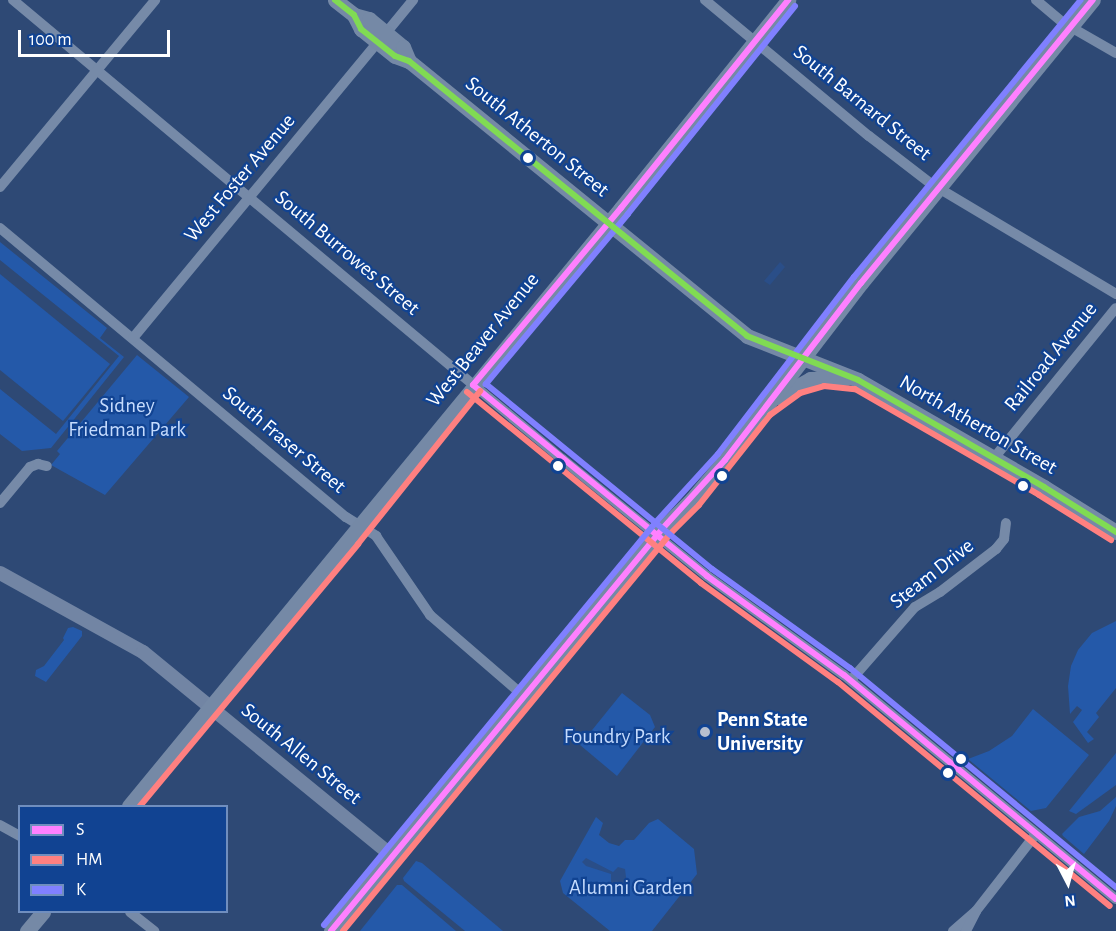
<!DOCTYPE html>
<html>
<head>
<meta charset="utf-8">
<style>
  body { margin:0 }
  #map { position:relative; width:1116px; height:931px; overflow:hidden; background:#2e4975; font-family:"Alegreya Sans",sans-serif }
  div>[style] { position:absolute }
  .green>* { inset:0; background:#2459a9 }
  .water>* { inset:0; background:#2a4e88 }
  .street>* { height:10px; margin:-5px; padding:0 5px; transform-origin:5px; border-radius:5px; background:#768aa8 }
  .secondary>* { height:14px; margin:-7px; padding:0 7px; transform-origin:7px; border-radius:7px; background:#7285a4 }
  .primary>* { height:15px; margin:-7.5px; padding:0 7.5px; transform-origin:7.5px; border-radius:7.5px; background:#7589a6 }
  .bus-1>* { height:6px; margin:-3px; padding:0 3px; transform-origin:3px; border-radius:3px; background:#ff80ff }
  .bus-2>* { height:6px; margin:-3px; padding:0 3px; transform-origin:3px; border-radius:3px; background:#ff8080 }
  .bus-3>* { height:6px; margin:-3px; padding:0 3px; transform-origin:3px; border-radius:3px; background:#8080ff }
  .bus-4>* { height:6px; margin:-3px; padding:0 3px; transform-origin:3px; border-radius:3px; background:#80db53 }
  .dots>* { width:16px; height:16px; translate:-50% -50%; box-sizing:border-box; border:3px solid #114392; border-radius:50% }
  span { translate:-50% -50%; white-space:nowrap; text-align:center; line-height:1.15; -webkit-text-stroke:4.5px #114392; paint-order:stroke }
  .street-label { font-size:21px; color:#fff }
  .park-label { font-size:21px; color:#c5dbfd }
  .poi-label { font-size:21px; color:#fff; font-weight:700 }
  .left { translate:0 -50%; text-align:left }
  .legend { position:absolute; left:18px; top:805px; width:210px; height:108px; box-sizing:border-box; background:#114392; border:2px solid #708ebe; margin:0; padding:8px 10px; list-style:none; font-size:18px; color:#fff }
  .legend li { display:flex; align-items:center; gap:12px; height:30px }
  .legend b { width:30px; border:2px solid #708ebe }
  .north { position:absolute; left:1038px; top:853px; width:60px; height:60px; -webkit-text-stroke:4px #114392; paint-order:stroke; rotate:174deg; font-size:16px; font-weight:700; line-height:24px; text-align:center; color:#fff }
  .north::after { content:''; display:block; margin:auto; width:21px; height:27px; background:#fff; clip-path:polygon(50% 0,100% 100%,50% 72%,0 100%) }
  .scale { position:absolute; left:18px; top:30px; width:152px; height:27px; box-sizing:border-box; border:3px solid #fff; border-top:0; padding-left:8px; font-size:18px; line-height:21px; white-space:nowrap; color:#fff; -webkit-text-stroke:4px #114392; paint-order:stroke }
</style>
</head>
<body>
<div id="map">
  <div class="green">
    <div style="clip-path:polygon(0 242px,107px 328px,100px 338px,124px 357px,51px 448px,22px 451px,0 434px,0 389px,56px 434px,119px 356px,0 260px)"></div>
    <div style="clip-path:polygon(0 274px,110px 364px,63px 421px,0 370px)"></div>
    <div style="clip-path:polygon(137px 355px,189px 397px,105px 495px,51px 465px,60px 454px,57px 451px)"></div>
    <div style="clip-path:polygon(1116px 621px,1116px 688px,1096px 713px,1099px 717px,1087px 732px,1094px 739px,1088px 743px,1073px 722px,1082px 710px,1077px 706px,1070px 714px,1068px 686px,1071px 666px,1078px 650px,1092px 633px)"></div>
    <div style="clip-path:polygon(73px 627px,82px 631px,82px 636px,46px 682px,35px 676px,36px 670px,44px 666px,64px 640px,63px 638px,68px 628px)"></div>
    <div style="clip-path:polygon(622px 693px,650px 715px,655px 727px,617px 776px,580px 745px)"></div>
    <div style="clip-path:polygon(1033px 709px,1089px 755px,1046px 808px,1031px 811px,968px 759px,989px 751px,1012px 736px)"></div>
    <div style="clip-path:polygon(1116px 753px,1116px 785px,1076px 814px,1069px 811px)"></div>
    <div style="clip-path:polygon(1116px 797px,1116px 806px,1109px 821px,1084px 854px,1063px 836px,1062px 834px,1079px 817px,1100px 811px)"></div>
    <div style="clip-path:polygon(596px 817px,603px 823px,599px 835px,609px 843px,619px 846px,625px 840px,634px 840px,649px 823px,658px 819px,694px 849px,697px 874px,652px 931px,610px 931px,563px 893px,560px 881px)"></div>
    <div style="clip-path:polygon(416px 861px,422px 863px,503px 931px,465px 931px,404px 881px,403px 878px)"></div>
    <div style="clip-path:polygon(397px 885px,402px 885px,456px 931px,360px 931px)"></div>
  </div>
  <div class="water">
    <div style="clip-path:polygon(780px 262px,785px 267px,770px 285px,764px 281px)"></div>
    <div style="clip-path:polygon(586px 858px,613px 872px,618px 867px,625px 869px,627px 885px,617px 891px,611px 889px,611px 874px,586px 866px,582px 862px)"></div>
  </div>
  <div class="street">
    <div style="left:13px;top:0;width:716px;rotate:39.9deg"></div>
    <div style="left:562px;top:459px;width:186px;rotate:38.9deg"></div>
    <div style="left:707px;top:576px;width:169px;rotate:35.9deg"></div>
    <div style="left:844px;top:675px;width:352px;rotate:39.5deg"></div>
    <div style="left:705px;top:0;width:213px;rotate:39.7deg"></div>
    <div style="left:869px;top:136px;width:77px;rotate:37.6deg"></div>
    <div style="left:930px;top:183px;width:217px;rotate:30.8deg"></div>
    <div style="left:1036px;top:0;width:34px;rotate:40deg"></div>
    <div style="left:1062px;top:22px;width:62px;rotate:29.9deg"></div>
    <div style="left:386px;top:33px;width:43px;rotate:-50.7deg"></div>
    <div style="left:0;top:187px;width:243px;rotate:-50.3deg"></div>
    <div style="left:0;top:228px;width:451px;rotate:39.9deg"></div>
    <div style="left:346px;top:517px;width:36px;rotate:32deg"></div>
    <div style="left:376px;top:536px;width:96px;rotate:55.6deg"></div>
    <div style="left:430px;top:615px;width:125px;rotate:40.8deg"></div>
    <div style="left:133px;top:338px;width:384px;rotate:-50.4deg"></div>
    <div style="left:994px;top:458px;width:193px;rotate:-50.9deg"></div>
    <div style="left:0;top:503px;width:47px;rotate:-50.2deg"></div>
    <div style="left:30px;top:467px;width:9px;rotate:-21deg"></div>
    <div style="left:38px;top:464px;width:9px;rotate:13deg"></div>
    <div style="left:851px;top:680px;width:97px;rotate:-48.8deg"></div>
    <div style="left:915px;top:607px;width:29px;rotate:-31deg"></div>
    <div style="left:940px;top:592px;width:71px;rotate:-37.5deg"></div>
    <div style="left:996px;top:549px;width:13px;rotate:-51deg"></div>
    <div style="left:1004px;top:539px;width:16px;rotate:-83deg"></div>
    <div style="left:0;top:825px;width:23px;rotate:29deg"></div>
    <div style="left:130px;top:912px;width:31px;rotate:38deg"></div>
    <div style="left:953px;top:931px;width:30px;rotate:-41deg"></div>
    <div style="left:976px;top:911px;width:98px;rotate:-52.1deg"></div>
    <div style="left:966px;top:931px;width:22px;rotate:-63deg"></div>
  </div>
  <div class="secondary">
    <div style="left:0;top:573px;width:163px;rotate:28.9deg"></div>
    <div style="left:143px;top:652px;width:322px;rotate:39.3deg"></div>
  </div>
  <div class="primary">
    <div style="left:335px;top:0;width:24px;rotate:38deg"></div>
    <div style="left:354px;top:15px;width:16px;rotate:63deg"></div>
    <div style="left:361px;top:29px;width:43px;rotate:38.5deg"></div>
    <div style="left:395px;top:56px;width:15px;rotate:20deg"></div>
    <div style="left:409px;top:61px;width:436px;rotate:39.1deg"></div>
    <div style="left:747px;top:336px;width:119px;rotate:21.6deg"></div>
    <div style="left:858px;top:380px;width:215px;rotate:29.9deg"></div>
    <div style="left:1044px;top:487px;width:85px;rotate:32deg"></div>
    <div style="left:354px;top:15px;width:16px;rotate:15deg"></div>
    <div style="left:369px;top:19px;width:44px;rotate:39.5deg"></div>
    <div style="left:403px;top:47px;width:15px;rotate:67deg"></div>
    <div style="left:778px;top:397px;width:37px;rotate:-29deg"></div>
    <div style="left:810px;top:379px;width:38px;rotate:-2deg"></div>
    <div style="left:129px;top:806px;width:774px;rotate:-50.55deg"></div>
    <div style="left:621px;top:208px;width:267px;rotate:-51.2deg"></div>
    <div style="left:27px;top:931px;width:25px;rotate:-50deg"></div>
    <div style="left:331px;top:931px;width:522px;rotate:-50.52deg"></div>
    <div style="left:663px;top:528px;width:41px;rotate:-45deg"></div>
    <div style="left:692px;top:499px;width:51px;rotate:-49.8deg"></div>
    <div style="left:725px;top:460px;width:223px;rotate:-52.5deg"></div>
    <div style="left:861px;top:283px;width:366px;rotate:-50.7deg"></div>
  </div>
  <div class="bus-1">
    <div style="left:473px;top:385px;width:302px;rotate:39.2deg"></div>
    <div style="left:707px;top:576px;width:169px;rotate:35.9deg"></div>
    <div style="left:844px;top:675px;width:352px;rotate:39.5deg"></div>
    <div style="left:473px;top:385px;width:231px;rotate:-50.1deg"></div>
    <div style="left:621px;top:208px;width:267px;rotate:-51.2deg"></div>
    <div style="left:331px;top:931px;width:522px;rotate:-50.52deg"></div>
    <div style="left:663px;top:528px;width:92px;rotate:-47.6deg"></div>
    <div style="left:725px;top:460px;width:223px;rotate:-52.5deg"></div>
    <div style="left:861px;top:283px;width:366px;rotate:-50.7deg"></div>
  </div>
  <div class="bus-2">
    <div style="left:467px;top:392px;width:302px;rotate:39.2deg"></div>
    <div style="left:701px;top:583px;width:169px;rotate:35.9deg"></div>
    <div style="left:838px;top:682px;width:352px;rotate:39.5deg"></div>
    <div style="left:140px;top:806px;width:341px;rotate:-50.2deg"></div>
    <div style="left:358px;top:544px;width:196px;rotate:-51.4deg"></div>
    <div style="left:343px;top:931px;width:514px;rotate:-50.52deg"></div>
    <div style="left:670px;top:534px;width:41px;rotate:-45deg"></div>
    <div style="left:699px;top:505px;width:115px;rotate:-51.7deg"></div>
    <div style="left:770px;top:415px;width:37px;rotate:-36deg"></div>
    <div style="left:800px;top:393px;width:25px;rotate:-16deg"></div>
    <div style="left:824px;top:386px;width:31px;rotate:6deg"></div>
    <div style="left:855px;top:389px;width:212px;rotate:29.9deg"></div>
    <div style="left:1039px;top:495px;width:85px;rotate:32deg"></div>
  </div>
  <div class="bus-3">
    <div style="left:795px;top:6px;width:267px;rotate:128.8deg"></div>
    <div style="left:628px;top:214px;width:222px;rotate:129.9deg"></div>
    <div style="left:486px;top:384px;width:292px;rotate:39.3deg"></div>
    <div style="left:712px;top:569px;width:170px;rotate:35.7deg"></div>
    <div style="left:850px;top:668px;width:345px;rotate:39.5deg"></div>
    <div style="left:324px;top:925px;width:522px;rotate:-50.52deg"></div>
    <div style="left:656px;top:522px;width:92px;rotate:-47.6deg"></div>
    <div style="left:718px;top:454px;width:223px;rotate:-52.5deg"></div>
    <div style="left:854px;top:277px;width:358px;rotate:-50.7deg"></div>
  </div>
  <div class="bus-4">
    <div style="left:335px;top:0;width:24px;rotate:38deg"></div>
    <div style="left:354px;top:15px;width:16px;rotate:63deg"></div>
    <div style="left:361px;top:29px;width:43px;rotate:38.5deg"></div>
    <div style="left:395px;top:56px;width:15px;rotate:20deg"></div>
    <div style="left:409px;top:61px;width:436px;rotate:39.1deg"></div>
    <div style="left:747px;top:336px;width:119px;rotate:21.6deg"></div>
    <div style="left:858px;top:380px;width:215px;rotate:29.9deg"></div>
    <div style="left:1044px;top:487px;width:85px;rotate:32deg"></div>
  </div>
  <div class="dots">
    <div style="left:528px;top:158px;background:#fff"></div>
    <div style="left:558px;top:466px;background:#fff"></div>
    <div style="left:722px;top:476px;background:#fff"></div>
    <div style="left:1023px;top:486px;background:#fff"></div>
    <div style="left:705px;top:732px;background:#b6bfcf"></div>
    <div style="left:961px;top:759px;background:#fff"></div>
    <div style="left:948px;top:773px;background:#fff"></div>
  </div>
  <div class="street-label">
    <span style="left:862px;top:103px;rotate:39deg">South Barnard Street</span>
    <span style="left:537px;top:137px;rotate:39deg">South Atherton Street</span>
    <span style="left:240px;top:178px;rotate:-50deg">West Foster Avenue</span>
    <span style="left:347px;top:253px;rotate:40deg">South Burrowes Street</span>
    <span style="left:483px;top:340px;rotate:-51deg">West Beaver Avenue</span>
    <span style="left:1051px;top:357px;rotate:-51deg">Railroad Avenue</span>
    <span style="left:978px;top:425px;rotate:30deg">North Atherton Street</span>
    <span style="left:284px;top:440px;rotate:40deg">South Fraser Street</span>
    <span style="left:932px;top:574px;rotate:-38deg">Steam Drive</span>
    <span style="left:301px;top:754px;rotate:39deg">South Allen Street</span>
  </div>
  <div class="park-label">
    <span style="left:127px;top:418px">Sidney<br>Friedman Park</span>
    <span style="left:617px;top:737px">Foundry Park</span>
    <span style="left:631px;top:888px">Alumni Garden</span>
  </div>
  <div class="poi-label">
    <span class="left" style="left:717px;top:732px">Penn State<br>University</span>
  </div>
  <ul class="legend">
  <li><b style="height:8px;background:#ff80ff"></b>S</li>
  <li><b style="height:8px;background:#ff8080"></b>HM</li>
  <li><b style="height:8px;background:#8080ff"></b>K</li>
  </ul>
  <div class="north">N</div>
  <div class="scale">100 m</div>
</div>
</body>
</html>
